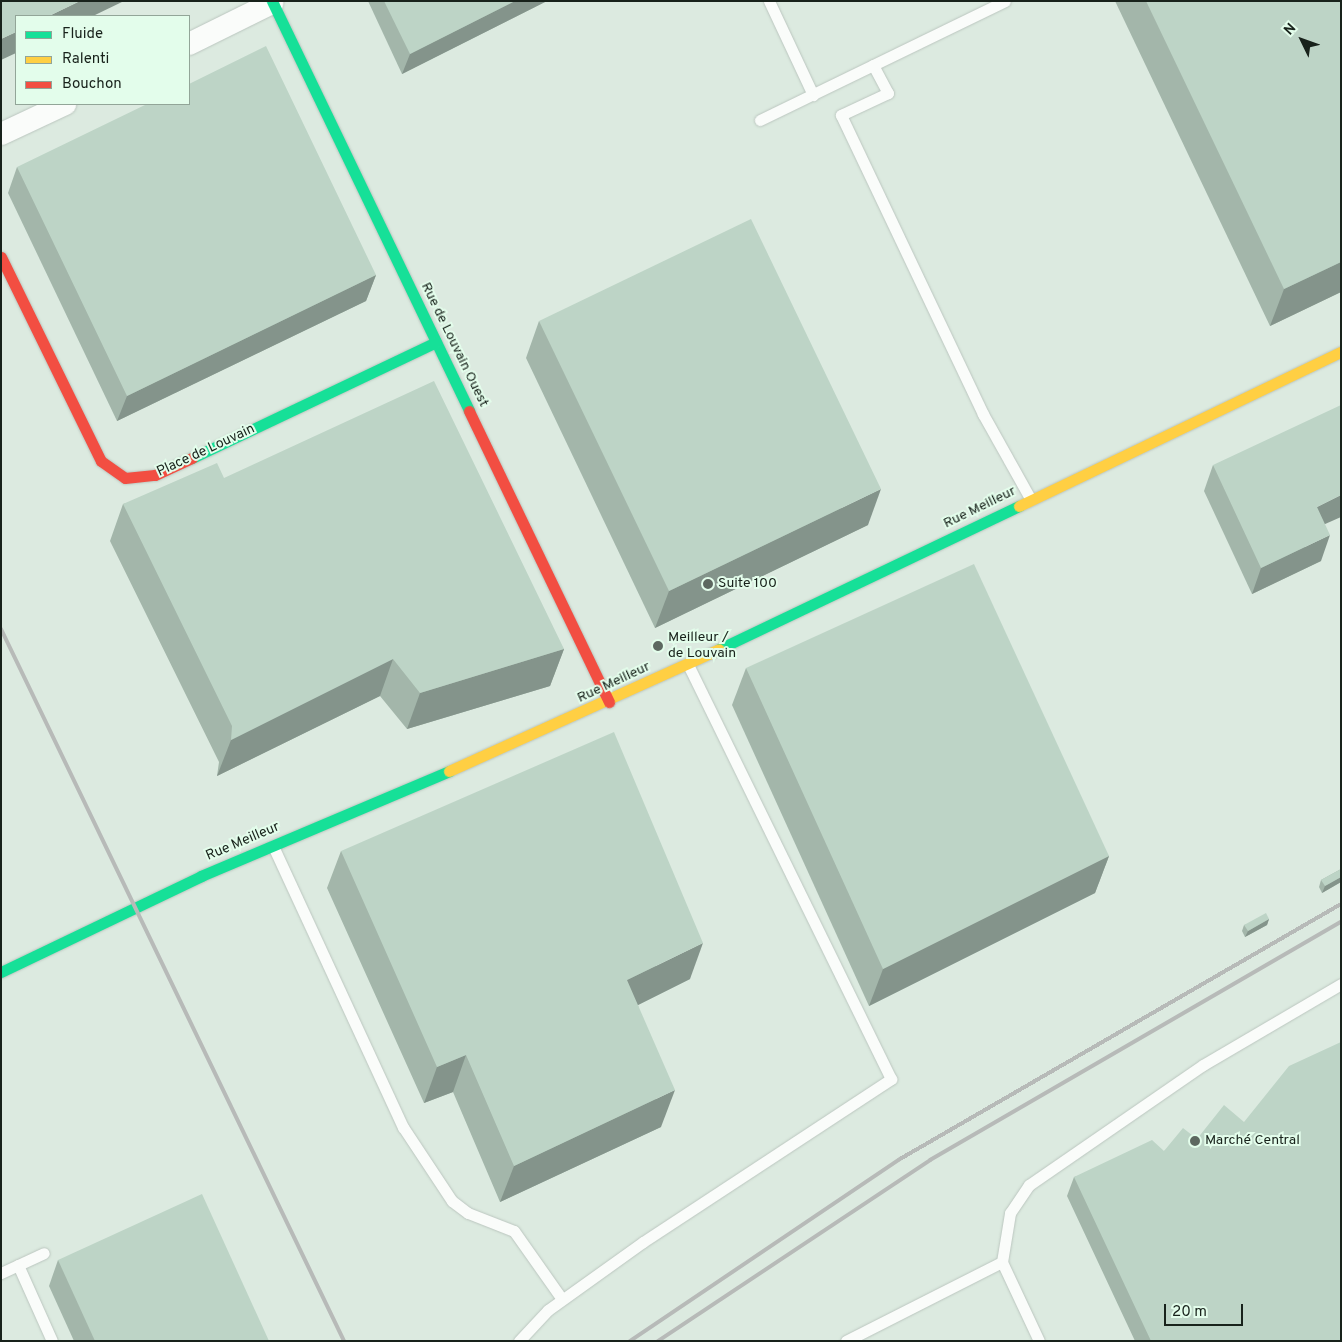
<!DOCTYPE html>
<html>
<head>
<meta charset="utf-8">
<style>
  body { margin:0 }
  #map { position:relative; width:1342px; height:1342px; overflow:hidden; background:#dceae0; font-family:Overpass,sans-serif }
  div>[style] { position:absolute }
  .roads { filter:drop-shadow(0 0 1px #bbc6bf) drop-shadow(0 0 1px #bbc6bf) }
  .lane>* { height:11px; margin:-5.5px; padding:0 5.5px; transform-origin:5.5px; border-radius:5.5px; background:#fafcfa }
  .street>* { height:22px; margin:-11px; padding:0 11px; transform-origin:11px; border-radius:11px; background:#fafcfa }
  .fast>* { height:11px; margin:-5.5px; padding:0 5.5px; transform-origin:5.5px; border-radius:5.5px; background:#16e098 }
  .slow>* { height:11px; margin:-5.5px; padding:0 5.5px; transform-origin:5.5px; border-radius:5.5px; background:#ffcf43 }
  .jam>* { height:11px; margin:-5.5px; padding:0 5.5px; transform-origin:5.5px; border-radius:5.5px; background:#f24e42 }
  .rail>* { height:4px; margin:-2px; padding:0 2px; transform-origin:2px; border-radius:2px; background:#b7bab8 }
  .wall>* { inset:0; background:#a3b6aa }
  .shaded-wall>* { inset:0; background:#84948b }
  .building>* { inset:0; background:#bdd4c6 }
  .dots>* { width:14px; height:14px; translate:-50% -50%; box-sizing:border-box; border:2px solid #e3fdeb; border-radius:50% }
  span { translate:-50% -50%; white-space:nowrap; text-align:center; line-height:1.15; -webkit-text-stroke:4px #e3fdeb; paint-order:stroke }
  .street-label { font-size:14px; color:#18221b }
  .poi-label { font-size:14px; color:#18221b }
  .left { translate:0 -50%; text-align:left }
  .frame { position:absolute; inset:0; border:2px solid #18221b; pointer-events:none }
  .legend { position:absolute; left:15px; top:15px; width:175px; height:90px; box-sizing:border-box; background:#e3fdeb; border:1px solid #92a598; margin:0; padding:6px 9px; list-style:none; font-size:15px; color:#18221b }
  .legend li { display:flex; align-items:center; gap:10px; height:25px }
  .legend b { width:25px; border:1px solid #92a598 }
  .north { position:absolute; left:1277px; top:15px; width:50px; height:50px; -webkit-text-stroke:4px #e3fdeb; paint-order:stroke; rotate:312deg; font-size:14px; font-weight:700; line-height:20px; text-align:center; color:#18221b }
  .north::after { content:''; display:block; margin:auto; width:18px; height:22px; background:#18221b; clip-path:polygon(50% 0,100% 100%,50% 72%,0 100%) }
  .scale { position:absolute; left:1164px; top:1304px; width:79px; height:22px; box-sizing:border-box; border:2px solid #18221b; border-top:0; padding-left:6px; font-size:15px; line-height:18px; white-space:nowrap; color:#18221b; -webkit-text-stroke:4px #e3fdeb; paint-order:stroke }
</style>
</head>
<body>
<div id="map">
  <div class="roads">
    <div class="lane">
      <div style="left:769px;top:1px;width:104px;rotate:64.9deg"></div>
      <div style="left:873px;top:65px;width:32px;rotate:62deg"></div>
      <div style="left:888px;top:93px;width:52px;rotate:154.9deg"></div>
      <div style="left:841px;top:115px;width:331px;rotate:64.6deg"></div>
      <div style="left:983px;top:414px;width:98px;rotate:60.8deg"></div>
      <div style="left:760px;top:120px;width:272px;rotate:-25.9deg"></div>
      <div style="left:273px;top:846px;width:310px;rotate:65.2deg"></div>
      <div style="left:403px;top:1127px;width:89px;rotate:56.5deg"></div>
      <div style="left:452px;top:1201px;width:20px;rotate:37deg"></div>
      <div style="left:468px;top:1213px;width:49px;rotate:21.4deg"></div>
      <div style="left:514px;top:1231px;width:83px;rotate:54.8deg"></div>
      <div style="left:1002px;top:1262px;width:50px;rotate:-80.7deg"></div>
      <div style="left:1010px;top:1213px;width:34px;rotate:-56deg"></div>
      <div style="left:1029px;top:1185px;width:211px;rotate:-34.6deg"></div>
      <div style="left:1203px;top:1065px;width:160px;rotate:-30.4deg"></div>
      <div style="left:18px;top:1265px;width:83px;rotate:65.9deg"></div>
      <div style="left:1px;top:1273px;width:47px;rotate:-24.9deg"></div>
      <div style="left:519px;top:1341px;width:42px;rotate:-46.9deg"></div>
      <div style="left:548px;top:1310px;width:117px;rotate:-35.6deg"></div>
      <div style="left:643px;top:1242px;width:297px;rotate:-33.3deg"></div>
      <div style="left:891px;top:1079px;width:462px;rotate:-116.1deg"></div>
      <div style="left:846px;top:1341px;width:175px;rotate:-26.9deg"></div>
      <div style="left:1002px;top:1262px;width:87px;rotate:64.9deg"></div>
    </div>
    <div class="street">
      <div style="left:189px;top:44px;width:93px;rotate:-26.3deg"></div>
      <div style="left:1px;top:134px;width:71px;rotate:-25.1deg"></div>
    </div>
    <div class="fast">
      <div style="left:272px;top:1px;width:455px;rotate:64.3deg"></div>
      <div style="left:192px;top:458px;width:270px;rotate:-25.4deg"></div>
      <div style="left:719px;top:649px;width:332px;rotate:-25.5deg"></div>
      <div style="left:1px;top:972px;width:222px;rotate:-25.6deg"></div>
      <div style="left:201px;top:876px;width:269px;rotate:-22.9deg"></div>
    </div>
    <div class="slow">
      <div style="left:1019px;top:506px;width:357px;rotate:-25.6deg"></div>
      <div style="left:449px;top:771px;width:296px;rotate:-24.3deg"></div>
    </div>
    <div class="jam">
      <div style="left:1px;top:257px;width:227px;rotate:63.9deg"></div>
      <div style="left:101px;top:461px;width:29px;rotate:35deg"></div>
      <div style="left:125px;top:478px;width:30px;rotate:-6deg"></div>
      <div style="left:155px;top:475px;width:41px;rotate:-24.7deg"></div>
      <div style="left:469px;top:411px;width:323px;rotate:64.3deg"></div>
    </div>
  </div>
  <div class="rail">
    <div style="left:1px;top:629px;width:790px;rotate:64.28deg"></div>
    <div style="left:630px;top:1341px;width:326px;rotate:-34deg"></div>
    <div style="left:900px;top:1159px;width:509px;rotate:-30.04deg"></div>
    <div style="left:658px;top:1341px;width:327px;rotate:-33.6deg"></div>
    <div style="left:930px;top:1160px;width:475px;rotate:-30.1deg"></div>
  </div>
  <div class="wall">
    <div style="clip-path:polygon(368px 1px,547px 1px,402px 74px)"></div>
    <div style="clip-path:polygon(1115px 1px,1341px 1px,1341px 292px,1270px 326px)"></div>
    <div style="clip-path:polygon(17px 167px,376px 275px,366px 301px,117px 421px,8px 193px)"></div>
    <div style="clip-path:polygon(539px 321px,868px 525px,655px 628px,526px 358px)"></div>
    <div style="clip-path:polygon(1213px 465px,1321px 561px,1252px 594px,1204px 491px)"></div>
    <div style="clip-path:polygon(224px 478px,564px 649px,550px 686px,407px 729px,380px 696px,217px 776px,219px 762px,110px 541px,123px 504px)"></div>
    <div style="clip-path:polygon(746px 668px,1109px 856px,1095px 893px,869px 1006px,732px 705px)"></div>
    <div style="clip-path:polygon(341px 851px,690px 979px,638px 1005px,661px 1127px,500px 1202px,453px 1092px,424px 1103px,327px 888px)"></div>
    <div style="clip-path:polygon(1341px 869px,1341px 882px,1322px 893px,1319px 887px,1321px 880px)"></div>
    <div style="clip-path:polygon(1269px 919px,1267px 925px,1245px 937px,1242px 931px,1244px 925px)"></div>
    <div style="clip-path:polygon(1244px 1122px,1341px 1341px,1135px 1341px,1067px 1196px,1074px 1177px,1164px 1151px)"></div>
    <div style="clip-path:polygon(58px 1260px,269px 1341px,74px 1341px,49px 1286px)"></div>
  </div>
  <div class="shaded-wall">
    <div style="clip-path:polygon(80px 1px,124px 1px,93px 16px,49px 16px)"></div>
    <div style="clip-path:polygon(515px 1px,547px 1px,402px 74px,410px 54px)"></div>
    <div style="clip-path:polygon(16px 32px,16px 53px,1px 60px,1px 39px)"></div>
    <div style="clip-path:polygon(1341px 262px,1341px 292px,1270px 326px,1284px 289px)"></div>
    <div style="clip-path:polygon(376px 275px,366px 301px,117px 421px,127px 396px)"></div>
    <div style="clip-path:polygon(881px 489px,868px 525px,655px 628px,669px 591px)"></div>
    <div style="clip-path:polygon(1341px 495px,1341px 517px,1307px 532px,1317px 507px)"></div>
    <div style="clip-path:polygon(1330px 535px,1321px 561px,1252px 594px,1261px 568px)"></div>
    <div style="clip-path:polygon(564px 649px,550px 686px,407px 729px,420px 693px)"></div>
    <div style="clip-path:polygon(393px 659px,380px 696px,217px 776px,231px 740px)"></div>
    <div style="clip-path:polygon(1109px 856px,1095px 893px,869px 1006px,883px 969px)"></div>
    <div style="clip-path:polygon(1341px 877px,1341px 882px,1322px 893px,1325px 886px)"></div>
    <div style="clip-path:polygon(1269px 919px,1267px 925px,1245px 937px,1248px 931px)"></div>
    <div style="clip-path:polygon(703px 943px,690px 979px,614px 1017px,627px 980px)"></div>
    <div style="clip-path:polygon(466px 1055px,453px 1092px,424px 1103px,437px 1067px)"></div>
    <div style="clip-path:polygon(675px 1090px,661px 1127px,500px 1202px,514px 1166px)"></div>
  </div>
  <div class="building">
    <div style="clip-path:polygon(1px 1px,80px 1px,49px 16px,16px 16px,16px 32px,1px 39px)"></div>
    <div style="clip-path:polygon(384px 1px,515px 1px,410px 54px)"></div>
    <div style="clip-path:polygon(1146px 1px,1341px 1px,1341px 262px,1284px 289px)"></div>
    <div style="clip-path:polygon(266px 46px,376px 275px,127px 396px,17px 167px,147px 104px,189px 104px,189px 84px)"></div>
    <div style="clip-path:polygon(751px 219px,881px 489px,669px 591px,539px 321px)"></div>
    <div style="clip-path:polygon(434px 381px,564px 649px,420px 693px,393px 659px,231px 740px,232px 726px,123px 504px,217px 463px,224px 478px)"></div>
    <div style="clip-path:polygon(1341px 405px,1341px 495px,1317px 507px,1330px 535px,1261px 568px,1213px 465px)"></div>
    <div style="clip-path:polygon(974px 564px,1109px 856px,883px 969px,746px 668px)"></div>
    <div style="clip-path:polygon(614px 732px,703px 943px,627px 980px,675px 1090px,514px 1166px,466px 1055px,437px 1067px,341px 851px)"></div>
    <div style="clip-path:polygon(1341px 869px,1341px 877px,1325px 886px,1321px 880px)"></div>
    <div style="clip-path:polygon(1266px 913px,1269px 919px,1248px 931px,1244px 925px)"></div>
    <div style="clip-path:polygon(1341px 1042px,1341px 1341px,1151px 1341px,1074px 1177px,1152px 1140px,1164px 1151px,1183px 1128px,1197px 1139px,1224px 1105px,1244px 1122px,1289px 1066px)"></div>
    <div style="clip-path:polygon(202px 1194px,269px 1341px,95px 1341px,58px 1260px)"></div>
  </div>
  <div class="dots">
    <div style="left:708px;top:584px;background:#5d6860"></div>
    <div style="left:658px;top:646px;background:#5d6860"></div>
    <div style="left:1195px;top:1141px;background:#5d6860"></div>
  </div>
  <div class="street-label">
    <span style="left:454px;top:345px;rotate:64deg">Rue de Louvain Ouest</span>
    <span style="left:206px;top:451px;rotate:-25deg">Place de Louvain</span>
    <span style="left:980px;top:508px;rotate:-26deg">Rue Meilleur</span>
    <span style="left:614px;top:683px;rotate:-25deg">Rue Meilleur</span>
    <span style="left:243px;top:842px;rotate:-23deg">Rue Meilleur</span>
  </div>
  <div class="poi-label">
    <span class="left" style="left:718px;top:584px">Suite 100</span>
    <span class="left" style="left:668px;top:646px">Meilleur /<br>de Louvain</span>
    <span class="left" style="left:1205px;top:1141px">Marché Central</span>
  </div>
  <div class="frame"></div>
  <ul class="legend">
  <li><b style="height:6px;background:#16e098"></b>Fluide</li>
  <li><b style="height:6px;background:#ffcf43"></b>Ralenti</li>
  <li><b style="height:6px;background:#f24e42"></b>Bouchon</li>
  </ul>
  <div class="north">N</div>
  <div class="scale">20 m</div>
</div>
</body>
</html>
